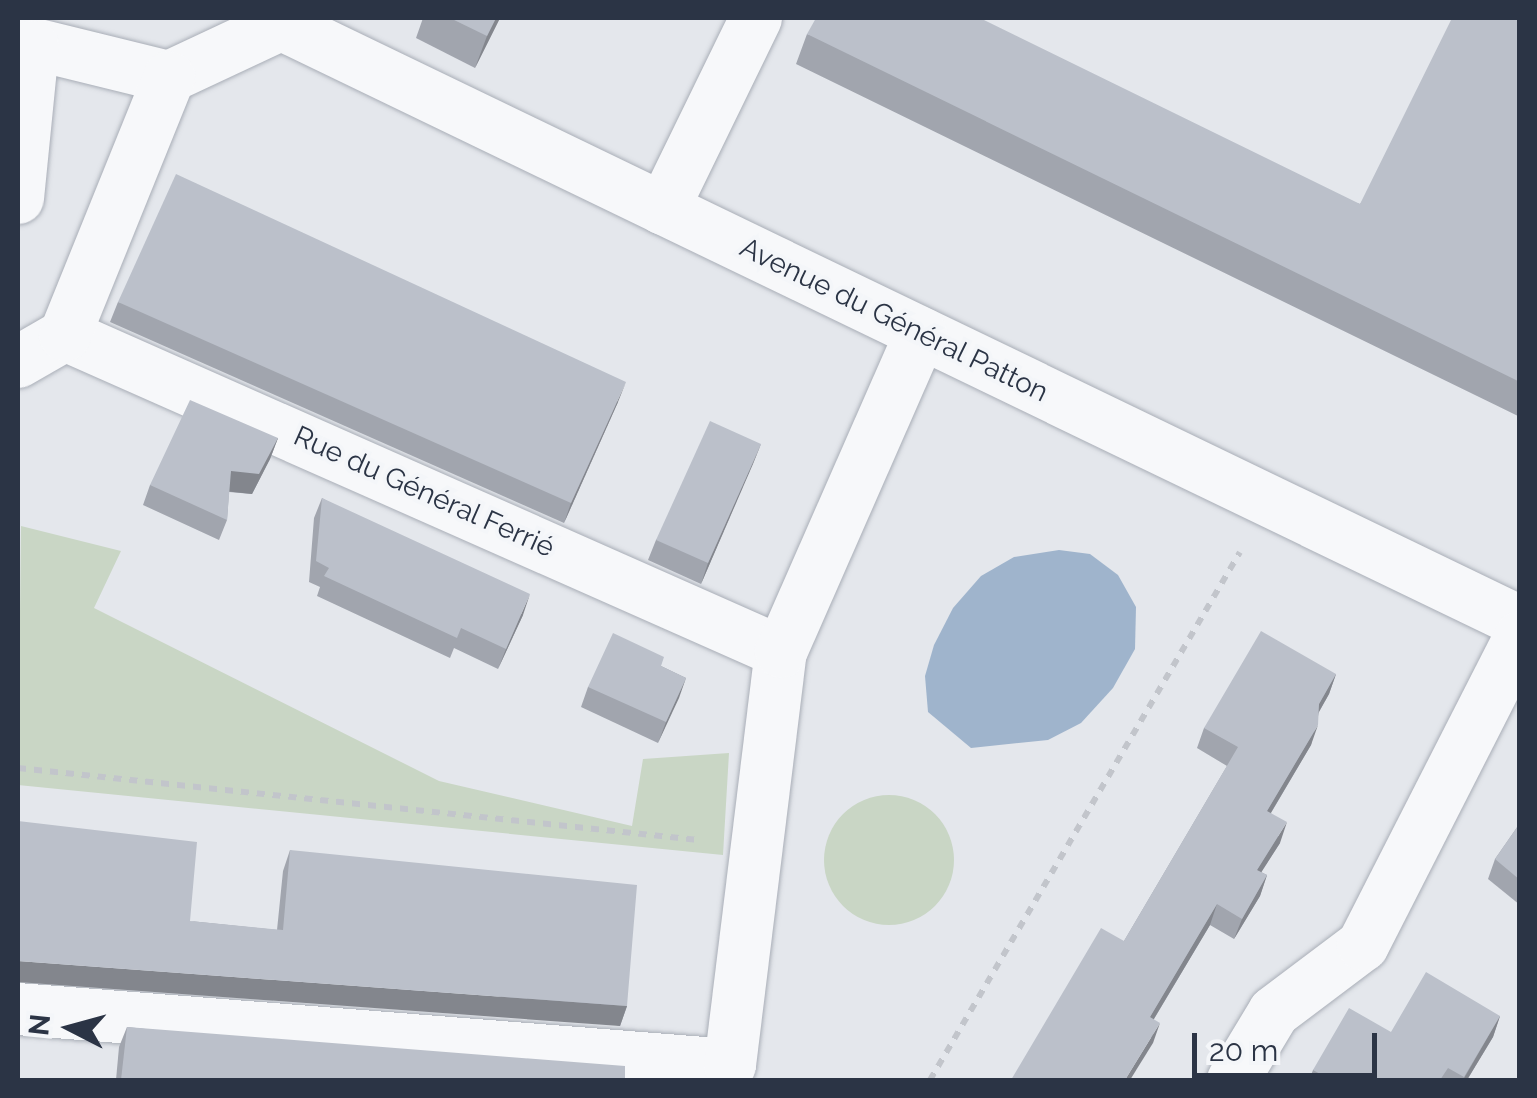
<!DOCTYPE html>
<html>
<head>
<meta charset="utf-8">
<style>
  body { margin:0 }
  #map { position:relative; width:1537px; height:1098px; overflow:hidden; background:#e4e7ec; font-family:Raleway,sans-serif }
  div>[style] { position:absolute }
  .green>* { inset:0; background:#c9d6c5 }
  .round { border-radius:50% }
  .water>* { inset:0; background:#9fb4cc }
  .path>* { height:6px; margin-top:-3px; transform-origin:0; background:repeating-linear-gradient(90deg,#c2c5cb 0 8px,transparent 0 16px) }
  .roads { filter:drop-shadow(0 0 2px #a9aeb7) drop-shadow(0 0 2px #a9aeb7) }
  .street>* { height:52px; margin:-26px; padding:0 26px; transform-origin:26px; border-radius:26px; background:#f7f8fa }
  .wall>* { inset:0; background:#a1a5ae }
  .shaded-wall>* { inset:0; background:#83868d }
  .building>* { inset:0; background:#bbc0ca }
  span { translate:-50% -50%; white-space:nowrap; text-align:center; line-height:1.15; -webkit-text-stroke:8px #f4f6f9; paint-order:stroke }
  .street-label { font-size:28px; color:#2b3445 }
  .frame { position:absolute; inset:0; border:20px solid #2b3445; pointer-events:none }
  .north { position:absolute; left:20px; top:978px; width:100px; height:100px; -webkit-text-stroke:8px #f4f6f9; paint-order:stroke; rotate:276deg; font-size:28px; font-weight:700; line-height:40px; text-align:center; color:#2b3445 }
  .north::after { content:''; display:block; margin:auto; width:35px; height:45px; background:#2b3445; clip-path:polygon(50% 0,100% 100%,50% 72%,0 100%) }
  .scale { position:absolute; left:1192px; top:1033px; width:185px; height:45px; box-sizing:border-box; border:5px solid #2b3445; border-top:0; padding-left:12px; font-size:30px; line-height:35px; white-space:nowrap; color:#2b3445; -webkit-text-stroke:8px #f4f6f9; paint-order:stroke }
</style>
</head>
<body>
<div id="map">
  <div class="green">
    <div style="clip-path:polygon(21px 526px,121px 551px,94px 608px,439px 781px,632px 826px,643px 759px,729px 753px,723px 855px,18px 785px)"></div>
    <div class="round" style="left:824px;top:795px;width:130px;height:130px"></div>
  </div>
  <div class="water">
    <div style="clip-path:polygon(1059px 550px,1090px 554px,1118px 575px,1136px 607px,1135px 649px,1113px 688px,1081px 723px,1048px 740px,971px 748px,928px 712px,925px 676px,934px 645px,953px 608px,981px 576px,1014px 557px)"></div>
  </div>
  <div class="path">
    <div style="left:18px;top:768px;width:684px;rotate:6.04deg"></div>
    <div style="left:930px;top:1080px;width:612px;rotate:-59.58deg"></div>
  </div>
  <div class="roads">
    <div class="street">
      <div style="left:268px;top:18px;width:1390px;rotate:25.75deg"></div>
      <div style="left:18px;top:40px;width:155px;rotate:13.8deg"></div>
      <div style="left:169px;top:77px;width:125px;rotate:-25.1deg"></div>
      <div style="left:18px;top:198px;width:152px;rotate:-84.3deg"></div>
      <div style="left:663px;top:209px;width:212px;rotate:-64deg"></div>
      <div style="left:65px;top:335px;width:783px;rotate:23.88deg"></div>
      <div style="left:18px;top:362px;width:54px;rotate:-29.9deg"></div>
      <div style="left:65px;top:335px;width:278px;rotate:-68deg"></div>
      <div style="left:18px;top:1009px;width:714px;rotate:4.5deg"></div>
      <div style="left:730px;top:1065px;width:416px;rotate:-83deg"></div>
      <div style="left:781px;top:652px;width:348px;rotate:-66.3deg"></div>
      <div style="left:1233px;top:1080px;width:79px;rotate:-58.9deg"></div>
      <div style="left:1274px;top:1012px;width:111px;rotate:-37deg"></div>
      <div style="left:1363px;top:945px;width:346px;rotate:-63deg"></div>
    </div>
  </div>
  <div class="wall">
    <div style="clip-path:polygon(423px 18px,500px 18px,475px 68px,416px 38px)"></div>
    <div style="clip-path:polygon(1520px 18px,1520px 417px,796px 64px,807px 34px,1360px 204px)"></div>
    <div style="clip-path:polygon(118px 302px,618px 402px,564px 523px,110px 322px)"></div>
    <div style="clip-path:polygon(278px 438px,270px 459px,252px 494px,229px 492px,227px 520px,219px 540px,143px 505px,150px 485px)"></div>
    <div style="clip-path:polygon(761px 444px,701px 584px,648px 560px,656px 540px)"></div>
    <div style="clip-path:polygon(322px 498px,523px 615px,498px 669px,454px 648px,450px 658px,317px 596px,320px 587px,309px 582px,314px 518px)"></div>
    <div style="clip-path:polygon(661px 666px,686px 678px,658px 743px,581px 707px,588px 687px)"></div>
    <div style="clip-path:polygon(1336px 674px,1329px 694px,1319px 712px,1311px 745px,1271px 813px,1280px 843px,1261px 872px,1267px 875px,1260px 896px,1234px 939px,1210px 925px,1154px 1019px,1153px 1043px,1124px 941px,1227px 766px,1197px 748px,1204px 728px)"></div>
    <div style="clip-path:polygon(1520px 823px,1520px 905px,1488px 879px,1495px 859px)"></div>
    <div style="clip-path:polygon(290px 850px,627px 1006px,620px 1026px,190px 921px,277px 930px,283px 871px)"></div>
    <div style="clip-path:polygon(1500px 1016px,1493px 1037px,1467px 1080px,1309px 1080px,1313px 1070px,1391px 1032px)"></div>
    <div style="clip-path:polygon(127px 1027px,625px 1080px,116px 1080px,119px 1047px)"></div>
  </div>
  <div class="shaded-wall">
    <div style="clip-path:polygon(496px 18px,500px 18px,475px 68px,487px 36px)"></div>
    <div style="clip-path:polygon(626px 382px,618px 402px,564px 523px,571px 503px)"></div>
    <div style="clip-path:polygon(278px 438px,270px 459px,252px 494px,224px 491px,231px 471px)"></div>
    <div style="clip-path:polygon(761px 444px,753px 464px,701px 584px,708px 563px)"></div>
    <div style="clip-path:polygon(530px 594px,523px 615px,498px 669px,506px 649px)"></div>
    <div style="clip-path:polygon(1336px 674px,1329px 694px,1312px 724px,1319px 704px)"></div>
    <div style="clip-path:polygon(686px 678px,679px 698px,658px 743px,666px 722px)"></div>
    <div style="clip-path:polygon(1318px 725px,1311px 745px,1260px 831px,1267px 811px)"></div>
    <div style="clip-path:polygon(1287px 822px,1280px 843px,1250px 890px,1257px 870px)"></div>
    <div style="clip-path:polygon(1267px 875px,1260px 896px,1234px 939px,1242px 919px)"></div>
    <div style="clip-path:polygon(1217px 904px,1210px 925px,1143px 1037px,1150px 1017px)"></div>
    <div style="clip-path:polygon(18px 961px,627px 1006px,620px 1026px,18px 982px)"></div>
    <div style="clip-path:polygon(1500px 1016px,1493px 1037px,1467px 1080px,1463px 1080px)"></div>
    <div style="clip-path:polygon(1160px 1023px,1153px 1043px,1130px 1080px,1125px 1080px)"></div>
  </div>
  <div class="building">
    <div style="clip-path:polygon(450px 18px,496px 18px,487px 36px)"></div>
    <div style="clip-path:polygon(816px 18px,980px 18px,1360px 204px,1452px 18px,1520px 18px,1520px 382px,807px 34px)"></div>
    <div style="clip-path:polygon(176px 174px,626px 382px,571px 503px,118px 302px)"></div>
    <div style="clip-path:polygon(190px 400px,278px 438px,259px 474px,231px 471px,227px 520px,150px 485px)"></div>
    <div style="clip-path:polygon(710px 421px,761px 444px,708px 563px,656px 540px)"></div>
    <div style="clip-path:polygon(322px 498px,530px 594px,506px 649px,461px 628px,457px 638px,324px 576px,329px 568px,316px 561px)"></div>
    <div style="clip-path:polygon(1261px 631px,1336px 674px,1319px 704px,1318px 725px,1267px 811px,1287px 822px,1257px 870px,1267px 875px,1242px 919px,1217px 904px,1150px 1017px,1160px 1023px,1125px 1080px,1011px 1080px,1101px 928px,1124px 941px,1238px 747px,1204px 728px)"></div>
    <div style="clip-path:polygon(613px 633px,664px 657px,661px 666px,686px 678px,666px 722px,588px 687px)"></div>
    <div style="clip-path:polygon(18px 821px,197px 842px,190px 921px,283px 930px,290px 850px,637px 885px,627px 1006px,18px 961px)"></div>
    <div style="clip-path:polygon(1520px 823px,1520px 880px,1495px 859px)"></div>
    <div style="clip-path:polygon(1426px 972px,1500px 1016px,1464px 1077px,1448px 1068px,1440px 1080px,1331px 1080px,1313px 1070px,1349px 1008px,1391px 1032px)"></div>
    <div style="clip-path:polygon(127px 1027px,625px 1066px,625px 1080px,121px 1080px)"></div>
  </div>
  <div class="street-label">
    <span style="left:894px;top:320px;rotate:26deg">Avenue du Général Patton</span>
    <span style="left:424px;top:492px;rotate:24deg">Rue du Général Ferrié</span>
  </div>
  <div class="frame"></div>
  <div class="north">N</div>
  <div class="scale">20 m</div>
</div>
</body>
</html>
